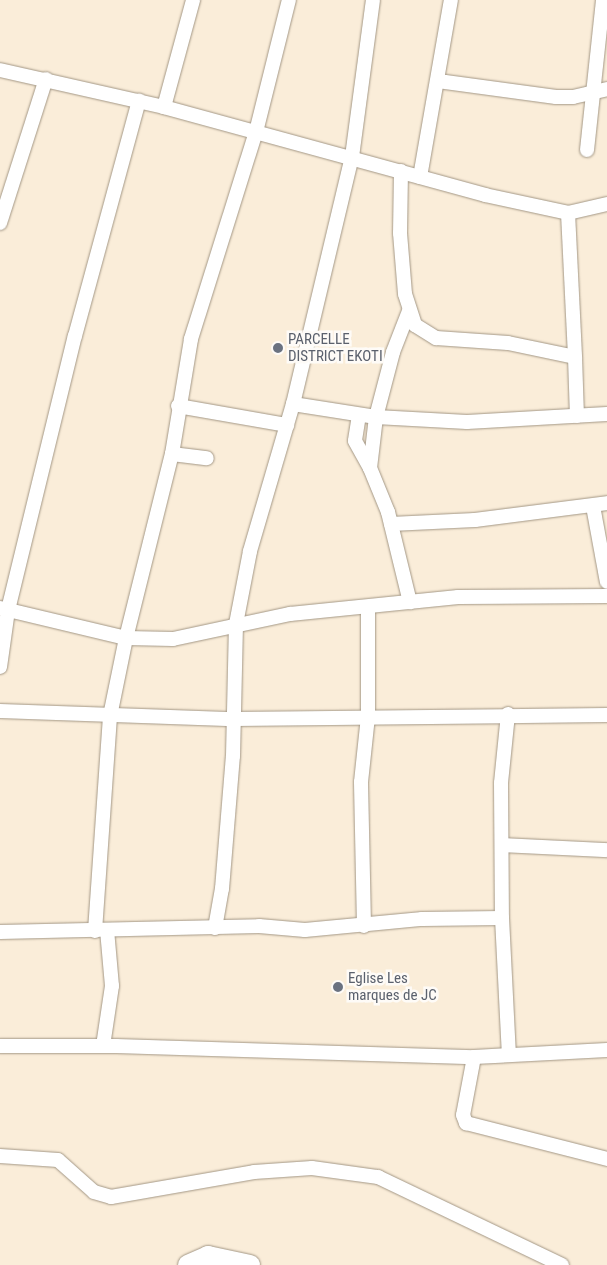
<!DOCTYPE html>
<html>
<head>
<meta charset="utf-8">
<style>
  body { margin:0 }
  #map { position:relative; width:607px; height:1265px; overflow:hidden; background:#faedd9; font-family:"Roboto Condensed",sans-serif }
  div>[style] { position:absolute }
  .roads { filter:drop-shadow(0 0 1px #a39785) drop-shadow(0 0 1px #a39785) }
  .street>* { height:14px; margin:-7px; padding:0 7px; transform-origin:7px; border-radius:7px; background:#fff }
  .secondary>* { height:20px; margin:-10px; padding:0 10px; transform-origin:10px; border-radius:10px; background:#fff }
  .dots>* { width:14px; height:14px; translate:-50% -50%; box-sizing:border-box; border:2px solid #fefbf7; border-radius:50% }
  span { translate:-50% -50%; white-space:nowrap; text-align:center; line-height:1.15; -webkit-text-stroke:5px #fefbf7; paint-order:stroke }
  .worship-label { font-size:15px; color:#5b616d }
  .left { translate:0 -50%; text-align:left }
</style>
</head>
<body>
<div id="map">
  <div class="roads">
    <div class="street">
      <div style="left:0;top:70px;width:168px;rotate:12.7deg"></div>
      <div style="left:164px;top:107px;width:333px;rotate:15.3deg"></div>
      <div style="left:485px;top:195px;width:85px;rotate:12.2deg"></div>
      <div style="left:568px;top:213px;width:40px;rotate:-13deg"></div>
      <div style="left:438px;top:81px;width:119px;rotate:7.7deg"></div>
      <div style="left:556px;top:97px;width:17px"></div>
      <div style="left:573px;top:97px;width:35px;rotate:-13deg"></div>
      <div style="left:164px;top:107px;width:111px;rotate:-74.8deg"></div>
      <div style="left:587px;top:150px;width:151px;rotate:-83.9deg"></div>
      <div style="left:401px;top:171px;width:62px;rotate:90.9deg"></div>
      <div style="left:400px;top:233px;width:61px;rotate:85.3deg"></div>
      <div style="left:405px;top:294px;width:33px;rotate:72deg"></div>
      <div style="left:415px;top:325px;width:25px;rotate:32deg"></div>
      <div style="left:436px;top:338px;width:72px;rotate:4deg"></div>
      <div style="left:508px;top:343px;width:68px;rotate:11.8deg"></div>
      <div style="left:575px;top:357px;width:59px;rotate:88.1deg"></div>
      <div style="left:420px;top:177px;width:180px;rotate:-80.1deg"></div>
      <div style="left:568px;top:213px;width:144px;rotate:87.2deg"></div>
      <div style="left:0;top:223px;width:151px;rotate:-72.3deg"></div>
      <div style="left:293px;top:404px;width:84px;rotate:8.9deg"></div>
      <div style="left:376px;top:417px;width:91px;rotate:3.1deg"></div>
      <div style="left:467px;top:422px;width:140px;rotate:-3.3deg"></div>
      <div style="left:178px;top:406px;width:111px;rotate:9.9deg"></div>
      <div style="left:359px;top:415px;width:26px;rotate:99deg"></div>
      <div style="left:355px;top:441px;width:31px;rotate:61deg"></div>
      <div style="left:370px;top:468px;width:48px;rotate:67.8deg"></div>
      <div style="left:388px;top:512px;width:93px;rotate:76.3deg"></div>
      <div style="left:172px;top:454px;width:35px;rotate:7deg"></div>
      <div style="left:370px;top:468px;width:51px;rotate:-83.3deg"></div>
      <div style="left:376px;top:417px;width:67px;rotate:-75.3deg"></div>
      <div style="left:393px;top:352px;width:44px;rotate:-68.7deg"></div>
      <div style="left:593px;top:506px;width:77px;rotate:79.6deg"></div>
      <div style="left:391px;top:524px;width:84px;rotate:-2.7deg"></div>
      <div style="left:475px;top:520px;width:133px;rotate:-7.3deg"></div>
      <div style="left:0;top:608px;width:130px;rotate:13.4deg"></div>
      <div style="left:126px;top:638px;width:47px;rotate:1.2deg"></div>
      <div style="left:173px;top:639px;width:120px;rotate:-12.1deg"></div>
      <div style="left:290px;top:614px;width:169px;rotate:-5.8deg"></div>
      <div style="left:458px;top:597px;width:149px;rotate:-0.4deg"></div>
      <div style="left:0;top:667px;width:58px;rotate:-82deg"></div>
      <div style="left:8px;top:610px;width:282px;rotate:-76.3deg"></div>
      <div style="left:75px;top:336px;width:244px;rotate:-74.8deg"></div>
      <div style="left:0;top:711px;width:234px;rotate:2deg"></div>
      <div style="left:234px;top:719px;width:373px;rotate:-0.6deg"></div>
      <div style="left:508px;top:714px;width:69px;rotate:95.8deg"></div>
      <div style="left:501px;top:783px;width:135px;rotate:89.6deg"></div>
      <div style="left:502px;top:918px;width:136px;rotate:87.1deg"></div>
      <div style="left:503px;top:845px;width:104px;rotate:2.8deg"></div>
      <div style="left:364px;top:926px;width:144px;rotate:-91.2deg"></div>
      <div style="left:361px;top:782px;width:66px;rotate:-83.9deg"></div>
      <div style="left:368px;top:716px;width:108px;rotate:-90deg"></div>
      <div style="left:215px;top:928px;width:40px;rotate:-80deg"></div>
      <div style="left:222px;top:889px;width:133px;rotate:-85.3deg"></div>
      <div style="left:233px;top:756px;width:132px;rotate:-88.7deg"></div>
      <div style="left:236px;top:624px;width:74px;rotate:-79.1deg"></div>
      <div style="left:250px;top:551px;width:153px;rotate:-73.7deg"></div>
      <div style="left:293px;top:404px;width:254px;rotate:-76.6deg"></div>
      <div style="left:352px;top:157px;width:158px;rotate:-82.4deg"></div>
      <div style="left:95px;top:931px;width:216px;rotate:-86deg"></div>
      <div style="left:110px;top:716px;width:80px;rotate:-78.4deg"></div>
      <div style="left:126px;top:638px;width:190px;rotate:-76deg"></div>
      <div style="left:172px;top:454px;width:117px;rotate:-80.6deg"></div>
      <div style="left:191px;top:339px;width:217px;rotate:-72.6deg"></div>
      <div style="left:256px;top:132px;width:136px;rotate:-76deg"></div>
      <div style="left:0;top:932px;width:259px;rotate:-1.3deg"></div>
      <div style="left:259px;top:926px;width:46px;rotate:5deg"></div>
      <div style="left:305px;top:930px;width:118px;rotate:-5.4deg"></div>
      <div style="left:422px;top:919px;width:80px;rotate:-0.7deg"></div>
      <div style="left:0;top:1046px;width:116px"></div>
      <div style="left:116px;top:1046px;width:358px;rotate:1.8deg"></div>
      <div style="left:474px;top:1057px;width:133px;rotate:-3deg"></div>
      <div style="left:103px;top:1046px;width:61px;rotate:-81.5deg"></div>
      <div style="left:112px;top:986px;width:56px;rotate:-95.1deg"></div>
      <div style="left:474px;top:1057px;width:59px;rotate:100.7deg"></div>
      <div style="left:463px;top:1115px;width:9px;rotate:69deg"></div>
      <div style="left:466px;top:1123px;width:146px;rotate:14.3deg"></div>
      <div style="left:0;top:1156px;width:58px;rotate:3.9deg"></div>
      <div style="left:58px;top:1160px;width:48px;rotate:41.6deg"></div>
      <div style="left:94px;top:1192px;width:18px;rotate:16deg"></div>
      <div style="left:111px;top:1197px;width:145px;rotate:-9.9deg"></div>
      <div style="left:254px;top:1172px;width:58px;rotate:-3.9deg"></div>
      <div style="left:312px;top:1168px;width:67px;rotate:7.8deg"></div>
      <div style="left:378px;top:1177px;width:204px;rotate:25.6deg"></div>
    </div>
    <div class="secondary">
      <div style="left:188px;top:1265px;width:22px;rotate:-24deg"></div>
      <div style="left:208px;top:1256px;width:43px;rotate:12.1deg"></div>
    </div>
  </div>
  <div class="dots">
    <div style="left:278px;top:348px;background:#6b7280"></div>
    <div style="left:338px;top:987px;background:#6b7280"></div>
  </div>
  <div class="worship-label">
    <span class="left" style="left:288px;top:348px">PARCELLE<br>DISTRICT EKOTI</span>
    <span class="left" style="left:348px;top:987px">Eglise Les<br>marques de JC</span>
  </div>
</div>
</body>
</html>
